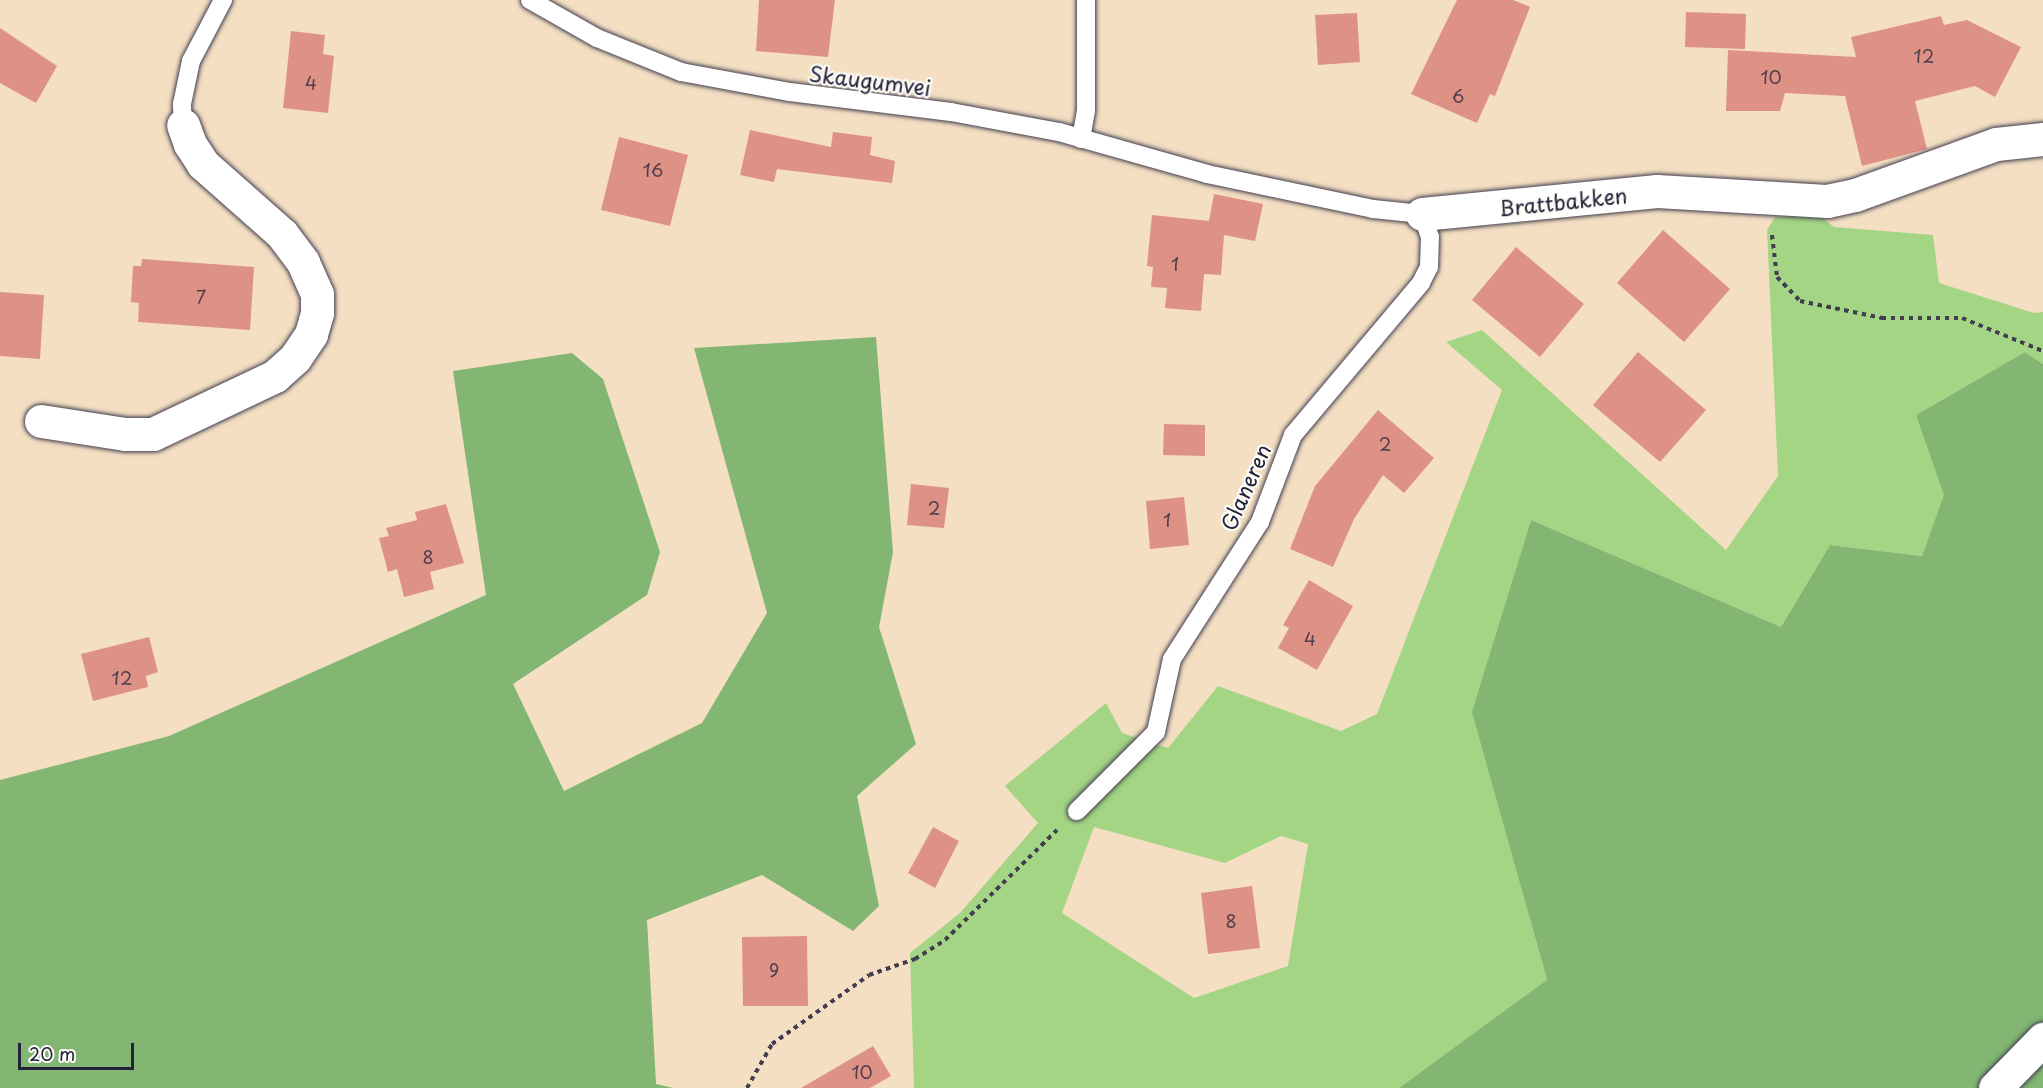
<!DOCTYPE html>
<html>
<head>
<meta charset="utf-8">
<style>
  body { margin:0 }
  #map { position:relative; width:2043px; height:1088px; overflow:hidden; background:#f4dfc3; font-family:"Playpen Sans",sans-serif }
  div>[style] { position:absolute }
  .green>* { inset:0; background:#a3d584 }
  .forest>* { inset:0; background:#82b672 }
  .building>* { inset:0; background:#de9285 }
  .path>* { height:4px; margin-top:-2px; transform-origin:0; background:repeating-linear-gradient(90deg,#423e4f 0 4.5px,transparent 0 9px) }
  .roads { filter:drop-shadow(0 0 2px #423e4f) drop-shadow(0 0 2px #423e4f) }
  .lane>* { height:18px; margin:-9px; padding:0 9px; transform-origin:9px; border-radius:9px; background:#fff }
  .street>* { height:33px; margin:-16.5px; padding:0 16.5px; transform-origin:16.5px; border-radius:16.5px; background:#fff }
  span { translate:-50% -50%; white-space:nowrap; text-align:center; line-height:1.15; -webkit-text-stroke:4.5px #fdfcf7; paint-order:stroke }
  .number-label { font-size:18px; color:#513e4e }
  .number-label span { -webkit-text-stroke-width:0 }
  .street-label { font-size:21px; color:#22223b }
  .scale { position:absolute; left:18px; top:1043px; width:116px; height:27px; box-sizing:border-box; border:3px solid #22223b; border-top:0; padding-left:8px; font-size:18px; line-height:21px; white-space:nowrap; color:#22223b; -webkit-text-stroke:4px #fdfcf7; paint-order:stroke }
</style>
</head>
<body>
<div id="map">
  <div class="green">
    <div style="clip-path:polygon(evenodd,1817px 214px,1834px 227px,1933px 235px,1939px 283px,2034px 313px,2043px 312px,2043px 364px,2025px 352px,1916px 415px,1945px 495px,1922px 556px,1830px 545px,1781px 627px,1531px 520px,1473px 712px,1547px 981px,1399px 1088px,914px 1088px,910px 953px,960px 913px,1038px 823px,1005px 786px,1106px 703px,1122px 733px,1168px 748px,1218px 686px,1341px 731px,1377px 714px,1502px 390px,1446px 342px,1482px 330px,1726px 550px,1778px 476px,1767px 230px,1775px 217px,1817px 214px,1094px 827px,1225px 863px,1281px 836px,1308px 844px,1288px 966px,1194px 998px,1062px 913px,1094px 827px)"></div>
  </div>
  <div class="forest">
    <div style="clip-path:polygon(876px 337px,893px 552px,879px 627px,916px 744px,857px 796px,879px 906px,853px 931px,762px 875px,647px 920px,656px 1084px,673px 1088px,0 1088px,0 780px,169px 736px,486px 595px,453px 371px,572px 353px,603px 379px,660px 552px,647px 595px,513px 684px,564px 791px,702px 723px,767px 613px,694px 348px)"></div>
    <div style="clip-path:polygon(2025px 352px,2043px 364px,2043px 1088px,1399px 1088px,1547px 980px,1472px 712px,1531px 520px,1781px 627px,1830px 545px,1922px 556px,1944px 495px,1916px 415px)"></div>
  </div>
  <div class="building">
    <div style="clip-path:polygon(759px 0,835px 0,828px 57px,756px 51px)"></div>
    <div style="clip-path:polygon(1457px 0,1513px 0,1530px 7px,1495px 96px,1490px 94px,1477px 123px,1411px 94px)"></div>
    <div style="clip-path:polygon(1686px 12px,1746px 14px,1745px 49px,1685px 47px)"></div>
    <div style="clip-path:polygon(1357px 13px,1360px 62px,1318px 65px,1315px 15px)"></div>
    <div style="clip-path:polygon(1941px 16px,1944px 25px,1967px 20px,2021px 47px,1995px 97px,1975px 86px,1915px 101px,1927px 149px,1862px 166px,1845px 96px,1785px 93px,1780px 111px,1726px 111px,1728px 50px,1856px 57px,1851px 37px)"></div>
    <div style="clip-path:polygon(0 28px,57px 66px,36px 103px,0 83px)"></div>
    <div style="clip-path:polygon(291px 31px,325px 35px,323px 54px,334px 56px,328px 113px,283px 108px)"></div>
    <div style="clip-path:polygon(750px 130px,831px 147px,833px 132px,872px 137px,870px 155px,895px 161px,892px 183px,777px 169px,774px 182px,740px 175px)"></div>
    <div style="clip-path:polygon(619px 137px,688px 155px,670px 226px,601px 210px)"></div>
    <div style="clip-path:polygon(1214px 194px,1263px 204px,1255px 241px,1224px 235px,1221px 275px,1204px 274px,1201px 311px,1165px 308px,1167px 288px,1151px 287px,1153px 267px,1147px 266px,1152px 215px,1209px 221px)"></div>
    <div style="clip-path:polygon(1663px 230px,1730px 289px,1684px 342px,1617px 283px)"></div>
    <div style="clip-path:polygon(1516px 247px,1584px 304px,1540px 357px,1472px 300px)"></div>
    <div style="clip-path:polygon(142px 259px,254px 267px,250px 330px,138px 322px,139px 303px,131px 302px,133px 266px,141px 266px)"></div>
    <div style="clip-path:polygon(0 292px,44px 295px,40px 359px,0 356px)"></div>
    <div style="clip-path:polygon(1638px 352px,1706px 410px,1660px 462px,1593px 405px)"></div>
    <div style="clip-path:polygon(1378px 410px,1434px 458px,1404px 493px,1383px 475px,1354px 519px,1333px 567px,1290px 549px,1315px 486px)"></div>
    <div style="clip-path:polygon(1164px 424px,1205px 425px,1205px 456px,1163px 455px)"></div>
    <div style="clip-path:polygon(911px 484px,949px 488px,944px 528px,907px 525px)"></div>
    <div style="clip-path:polygon(1184px 497px,1189px 545px,1150px 549px,1146px 501px)"></div>
    <div style="clip-path:polygon(446px 504px,464px 563px,430px 572px,434px 589px,404px 597px,397px 569px,388px 572px,379px 538px,389px 536px,386px 528px,417px 520px,415px 512px)"></div>
    <div style="clip-path:polygon(1309px 580px,1353px 606px,1317px 670px,1278px 648px,1289px 628px,1283px 625px)"></div>
    <div style="clip-path:polygon(149px 637px,158px 672px,146px 676px,148px 687px,93px 701px,81px 654px)"></div>
    <div style="clip-path:polygon(933px 827px,959px 841px,935px 888px,908px 873px)"></div>
    <div style="clip-path:polygon(1252px 886px,1260px 948px,1208px 954px,1201px 893px)"></div>
    <div style="clip-path:polygon(807px 936px,808px 1006px,743px 1006px,742px 937px)"></div>
    <div style="clip-path:polygon(873px 1046px,891px 1076px,870px 1088px,801px 1088px)"></div>
  </div>
  <div class="path">
    <div style="left:1772px;top:235px;width:42px;rotate:83.2deg"></div>
    <div style="left:1777px;top:277px;width:33px;rotate:46deg"></div>
    <div style="left:1800px;top:301px;width:84px;rotate:11.7deg"></div>
    <div style="left:1882px;top:318px;width:80px"></div>
    <div style="left:1962px;top:318px;width:87px;rotate:22.2deg"></div>
    <div style="left:747px;top:1088px;width:51px;rotate:-60.4deg"></div>
    <div style="left:772px;top:1044px;width:119px;rotate:-35.4deg"></div>
    <div style="left:869px;top:975px;width:49px;rotate:-19.2deg"></div>
    <div style="left:915px;top:959px;width:36px;rotate:-32deg"></div>
    <div style="left:945px;top:940px;width:157px;rotate:-44.5deg"></div>
  </div>
  <div class="roads">
    <div class="lane">
      <div style="left:530px;top:0;width:77px;rotate:29.6deg"></div>
      <div style="left:597px;top:38px;width:91px;rotate:22deg"></div>
      <div style="left:681px;top:72px;width:111px;rotate:10.4deg"></div>
      <div style="left:790px;top:92px;width:162px;rotate:7.1deg"></div>
      <div style="left:951px;top:112px;width:110px;rotate:10.5deg"></div>
      <div style="left:1059px;top:132px;width:154px;rotate:15.8deg"></div>
      <div style="left:1207px;top:174px;width:170px;rotate:11.9deg"></div>
      <div style="left:1373px;top:209px;width:49px;rotate:5.8deg"></div>
      <div style="left:1422px;top:214px;width:24px;rotate:71deg"></div>
      <div style="left:1430px;top:237px;width:30px;rotate:92deg"></div>
      <div style="left:1429px;top:267px;width:18px;rotate:117deg"></div>
      <div style="left:1421px;top:283px;width:199px;rotate:130.1deg"></div>
      <div style="left:1293px;top:435px;width:93px;rotate:110.8deg"></div>
      <div style="left:1260px;top:522px;width:163px;rotate:122.7deg"></div>
      <div style="left:1172px;top:659px;width:75px;rotate:102.4deg"></div>
      <div style="left:1156px;top:732px;width:112px;rotate:135deg"></div>
      <div style="left:183px;top:125px;width:21px;rotate:-93deg"></div>
      <div style="left:182px;top:104px;width:44px;rotate:-78.2deg"></div>
      <div style="left:191px;top:61px;width:69px;rotate:-62.3deg"></div>
      <div style="left:1081px;top:139px;width:28px;rotate:-80deg"></div>
      <div style="left:1086px;top:111px;width:111px;rotate:-90deg"></div>
    </div>
    <div class="street">
      <div style="left:1422px;top:214px;width:236px;rotate:-5.6deg"></div>
      <div style="left:1657px;top:191px;width:170px;rotate:3.4deg"></div>
      <div style="left:1827px;top:201px;width:29px;rotate:-12deg"></div>
      <div style="left:1855px;top:195px;width:150px;rotate:-19.9deg"></div>
      <div style="left:1996px;top:144px;width:47px;rotate:-6.1deg"></div>
      <div style="left:41px;top:421px;width:85px;rotate:8.8deg"></div>
      <div style="left:125px;top:434px;width:28px"></div>
      <div style="left:153px;top:434px;width:135px;rotate:-25.4deg"></div>
      <div style="left:275px;top:376px;width:27px;rotate:-42deg"></div>
      <div style="left:295px;top:358px;width:29px;rotate:-56deg"></div>
      <div style="left:311px;top:334px;width:22px;rotate:-74deg"></div>
      <div style="left:317px;top:313px;width:19px;rotate:-90deg"></div>
      <div style="left:317px;top:294px;width:35px;rotate:-114deg"></div>
      <div style="left:303px;top:262px;width:35px;rotate:-127deg"></div>
      <div style="left:282px;top:234px;width:106px;rotate:-138.5deg"></div>
      <div style="left:203px;top:164px;width:24px;rotate:-123deg"></div>
      <div style="left:190px;top:144px;width:20px;rotate:-110deg"></div>
      <div style="left:1995px;top:1088px;width:69px;rotate:-45.6deg"></div>
    </div>
  </div>
  <div class="number-label">
    <span style="left:1924px;top:56px">12</span>
    <span style="left:1771px;top:77px">10</span>
    <span style="left:311px;top:83px">4</span>
    <span style="left:1458px;top:96px">6</span>
    <span style="left:653px;top:170px">16</span>
    <span style="left:1175px;top:264px">1</span>
    <span style="left:201px;top:297px">7</span>
    <span style="left:1385px;top:444px">2</span>
    <span style="left:934px;top:508px">2</span>
    <span style="left:1167px;top:520px">1</span>
    <span style="left:428px;top:557px">8</span>
    <span style="left:1310px;top:639px">4</span>
    <span style="left:122px;top:678px">12</span>
    <span style="left:1231px;top:921px">8</span>
    <span style="left:774px;top:970px">9</span>
    <span style="left:862px;top:1072px">10</span>
  </div>
  <div class="street-label">
    <span style="left:870px;top:80px;rotate:7deg">Skaugumvei</span>
    <span style="left:1563px;top:201px;rotate:-6deg">Brattbakken</span>
    <span style="left:1245px;top:487px;rotate:-66deg">Glaneren</span>
  </div>
  <div class="scale">20 m</div>
</div>
</body>
</html>
